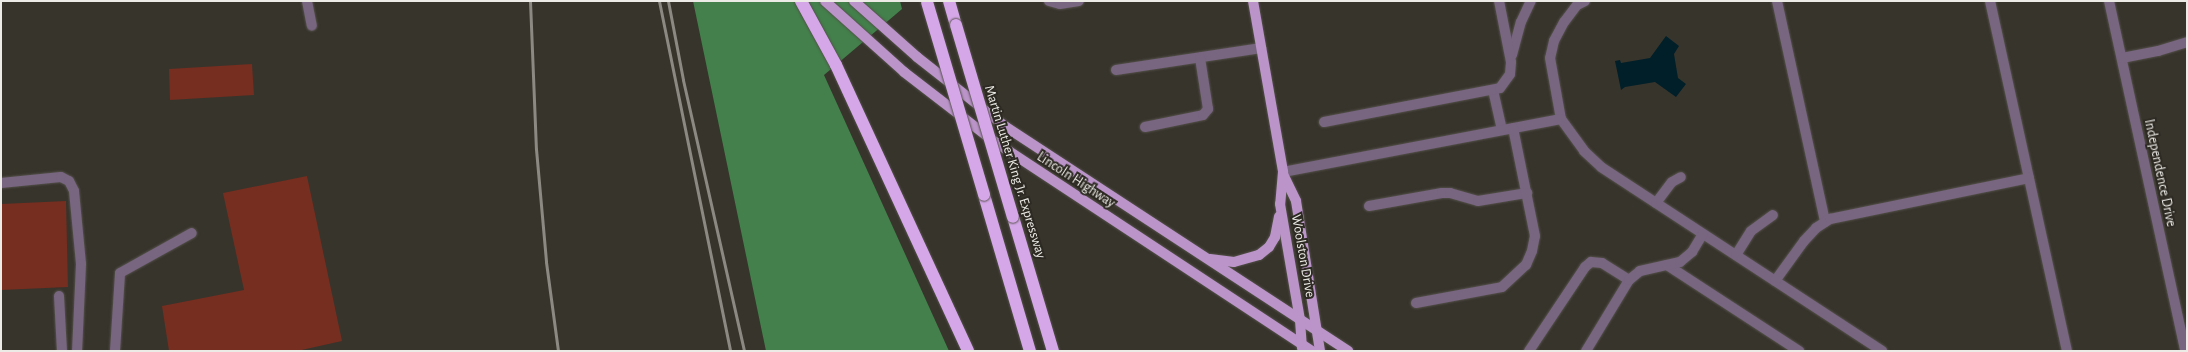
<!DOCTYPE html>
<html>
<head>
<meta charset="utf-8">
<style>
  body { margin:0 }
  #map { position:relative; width:2188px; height:352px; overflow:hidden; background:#37342c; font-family:"Alegreya Sans",sans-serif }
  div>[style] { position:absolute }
  .forest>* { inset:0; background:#43804b }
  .water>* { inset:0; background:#001f29 }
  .building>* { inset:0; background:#752e1f }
  .roads { filter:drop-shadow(0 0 1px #54514a) drop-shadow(0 0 1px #54514a) }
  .minor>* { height:10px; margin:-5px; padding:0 5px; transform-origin:5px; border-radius:5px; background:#786580 }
  .major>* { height:10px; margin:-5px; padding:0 5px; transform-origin:5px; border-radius:5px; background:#bb94ca }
  .highway>* { height:12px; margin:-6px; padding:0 6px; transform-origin:6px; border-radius:6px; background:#d5a7e8 }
  .rail>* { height:3px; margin:-1.5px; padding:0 1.5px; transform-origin:1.5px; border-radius:1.5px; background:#8c8982 }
  .bridges { filter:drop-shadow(0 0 1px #54514a) drop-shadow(0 0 1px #54514a) }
  .highway-bridge>* { height:12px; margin:-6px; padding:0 6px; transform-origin:6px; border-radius:6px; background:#d5a7e8 }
  span { translate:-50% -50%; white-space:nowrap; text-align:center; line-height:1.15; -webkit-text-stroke:4px #2d2a23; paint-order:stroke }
  .street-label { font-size:14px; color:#edebe6 }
  .frame { position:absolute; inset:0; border:2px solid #edebe6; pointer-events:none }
</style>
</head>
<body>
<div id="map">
  <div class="forest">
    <div style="clip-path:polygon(693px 1px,900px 1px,902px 9px,824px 75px,949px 351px,766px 351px)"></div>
  </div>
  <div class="water">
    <div style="clip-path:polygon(1666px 36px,1679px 46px,1674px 54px,1678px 78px,1686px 84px,1676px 97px,1655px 82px,1625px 87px,1621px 90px,1615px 61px,1620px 60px,1621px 63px,1650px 58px)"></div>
  </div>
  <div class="building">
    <div style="clip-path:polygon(252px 64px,254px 95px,170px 100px,169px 69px)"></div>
    <div style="clip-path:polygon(307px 176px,342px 341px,297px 351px,169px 351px,162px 306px,244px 290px,223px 193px)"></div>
    <div style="clip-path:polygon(66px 201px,68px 287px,1px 290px,1px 204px)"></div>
  </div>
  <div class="roads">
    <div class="minor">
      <div style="left:307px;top:1px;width:25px;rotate:79deg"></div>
      <div style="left:1049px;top:1px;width:11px;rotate:15deg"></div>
      <div style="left:1060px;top:4px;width:19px;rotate:-9deg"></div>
      <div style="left:1585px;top:1px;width:9px;rotate:153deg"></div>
      <div style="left:1577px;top:5px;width:21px;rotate:127deg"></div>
      <div style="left:1564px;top:22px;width:21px;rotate:118deg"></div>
      <div style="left:1554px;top:41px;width:17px;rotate:103deg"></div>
      <div style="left:1550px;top:58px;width:62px;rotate:79.8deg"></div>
      <div style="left:1561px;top:119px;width:39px;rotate:54deg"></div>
      <div style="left:1584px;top:151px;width:23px;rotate:43deg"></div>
      <div style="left:1601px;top:167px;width:336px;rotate:33.2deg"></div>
      <div style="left:1777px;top:1px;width:226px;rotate:77.7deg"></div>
      <div style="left:1990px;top:1px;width:358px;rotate:77.6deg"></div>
      <div style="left:2109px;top:1px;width:358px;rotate:77.7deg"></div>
      <div style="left:1512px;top:55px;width:34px;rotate:-75deg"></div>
      <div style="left:1521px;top:22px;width:23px;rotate:-65deg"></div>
      <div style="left:2122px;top:58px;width:37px;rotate:-11deg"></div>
      <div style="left:2158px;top:51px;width:30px;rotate:-17deg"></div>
      <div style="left:1116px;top:70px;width:147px;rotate:-8.6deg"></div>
      <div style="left:1493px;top:90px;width:41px;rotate:77.3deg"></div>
      <div style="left:1324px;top:122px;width:179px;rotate:-10.9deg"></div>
      <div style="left:1500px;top:88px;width:17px;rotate:-54deg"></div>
      <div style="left:1510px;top:74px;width:12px;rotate:-85deg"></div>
      <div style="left:1511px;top:62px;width:62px;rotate:-101.1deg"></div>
      <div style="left:1145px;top:127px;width:59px;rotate:-11.7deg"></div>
      <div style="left:1203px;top:115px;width:8px;rotate:-50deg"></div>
      <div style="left:1208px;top:109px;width:52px;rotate:-98.9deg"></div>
      <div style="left:1283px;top:172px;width:283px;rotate:-10.8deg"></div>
      <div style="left:1px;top:183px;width:60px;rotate:-5.7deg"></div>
      <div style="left:61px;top:177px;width:9px;rotate:27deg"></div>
      <div style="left:69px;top:181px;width:11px;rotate:63deg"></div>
      <div style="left:74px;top:191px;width:73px;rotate:84.5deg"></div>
      <div style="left:81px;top:264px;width:87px;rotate:92.6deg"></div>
      <div style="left:1656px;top:203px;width:26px;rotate:-53deg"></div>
      <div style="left:1672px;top:182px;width:10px;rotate:-29deg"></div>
      <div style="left:1369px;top:206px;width:74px;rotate:-10.1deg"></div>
      <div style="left:1442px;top:193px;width:8px"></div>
      <div style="left:1450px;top:193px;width:29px;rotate:16deg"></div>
      <div style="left:1478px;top:201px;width:50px;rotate:-9.3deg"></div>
      <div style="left:1736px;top:255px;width:28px;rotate:-58deg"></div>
      <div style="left:1751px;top:231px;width:27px;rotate:-36deg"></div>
      <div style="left:1667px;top:265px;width:158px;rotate:33.1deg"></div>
      <div style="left:1775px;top:281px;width:49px;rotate:-54.1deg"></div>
      <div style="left:1804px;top:241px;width:18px;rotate:-47deg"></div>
      <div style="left:1816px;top:228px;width:17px;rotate:-33deg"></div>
      <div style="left:1830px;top:219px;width:203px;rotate:-11.6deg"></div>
      <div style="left:59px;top:296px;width:55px;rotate:86.9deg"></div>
      <div style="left:1416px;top:303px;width:87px;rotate:-10.5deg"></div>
      <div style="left:1502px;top:287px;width:33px;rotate:-43deg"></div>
      <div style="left:1526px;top:265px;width:15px;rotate:-67deg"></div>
      <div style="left:1532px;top:251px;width:15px;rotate:-79deg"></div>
      <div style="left:1535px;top:236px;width:110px;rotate:-101.5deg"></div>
      <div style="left:115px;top:351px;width:78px;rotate:-86.3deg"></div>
      <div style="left:120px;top:273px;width:82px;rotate:-29.1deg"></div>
      <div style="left:1529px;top:351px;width:101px;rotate:-56.3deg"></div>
      <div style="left:1585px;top:267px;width:8px;rotate:-40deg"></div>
      <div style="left:1591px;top:262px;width:11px;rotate:5deg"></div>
      <div style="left:1602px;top:263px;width:32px;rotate:32deg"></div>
      <div style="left:1586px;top:351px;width:83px;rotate:-58.8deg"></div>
      <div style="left:1629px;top:280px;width:14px;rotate:-39deg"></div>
      <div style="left:1640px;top:271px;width:41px;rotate:-12.7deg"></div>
      <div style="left:1680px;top:262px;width:16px;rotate:-40deg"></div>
      <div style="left:1692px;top:252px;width:21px;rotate:-59deg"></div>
    </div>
    <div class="major">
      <div style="left:825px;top:1px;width:106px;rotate:41.9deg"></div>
      <div style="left:904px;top:72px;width:115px;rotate:37.6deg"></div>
      <div style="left:995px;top:142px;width:380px;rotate:33.4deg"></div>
      <div style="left:854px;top:1px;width:84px;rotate:41.6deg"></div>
      <div style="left:917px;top:57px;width:113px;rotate:38.2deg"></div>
      <div style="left:1006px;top:127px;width:409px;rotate:33.2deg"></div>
      <div style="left:1253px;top:1px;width:174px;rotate:80deg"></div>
      <div style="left:1283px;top:172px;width:32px;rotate:95deg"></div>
      <div style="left:1280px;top:204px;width:118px;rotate:80.2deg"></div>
      <div style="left:1300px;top:320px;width:28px;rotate:86deg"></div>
      <div style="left:1283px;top:174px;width:30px;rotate:64deg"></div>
      <div style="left:1296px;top:201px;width:152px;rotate:80.9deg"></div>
      <div style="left:1210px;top:259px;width:24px;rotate:7deg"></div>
      <div style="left:1234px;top:262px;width:26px;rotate:-16deg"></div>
      <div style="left:1259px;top:255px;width:13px;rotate:-39deg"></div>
      <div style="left:1269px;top:247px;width:12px;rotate:-59deg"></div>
      <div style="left:1275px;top:237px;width:21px;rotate:-79deg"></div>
    </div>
    <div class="highway">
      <div style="left:801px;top:1px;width:73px;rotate:61.3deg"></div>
      <div style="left:836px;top:65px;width:315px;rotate:65.2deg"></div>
      <div style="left:949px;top:1px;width:25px;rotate:74deg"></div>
      <div style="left:984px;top:195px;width:163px;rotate:73.6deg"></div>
      <div style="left:1013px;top:217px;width:140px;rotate:73.4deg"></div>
    </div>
  </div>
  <div class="rail">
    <div style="left:530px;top:1px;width:148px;rotate:87.7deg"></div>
    <div style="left:536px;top:149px;width:113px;rotate:84.9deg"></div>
    <div style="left:546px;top:262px;width:90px;rotate:82.3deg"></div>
    <div style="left:659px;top:1px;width:357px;rotate:78.5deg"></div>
    <div style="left:668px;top:1px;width:80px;rotate:79.2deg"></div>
    <div style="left:683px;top:80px;width:278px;rotate:77.3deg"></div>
  </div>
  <div class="bridges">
    <div class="highway-bridge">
      <div style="left:927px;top:2px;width:201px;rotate:73.5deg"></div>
      <div style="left:956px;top:25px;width:200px;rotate:73.5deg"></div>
    </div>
  </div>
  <div class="street-label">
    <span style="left:1015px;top:172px;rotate:73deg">Martin Luther King Jr. Expressway</span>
    <span style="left:2160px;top:173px;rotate:78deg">Independence Drive</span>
    <span style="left:1076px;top:180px;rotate:33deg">Lincoln Highway</span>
    <span style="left:1303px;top:256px;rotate:80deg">Woolston Drive</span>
  </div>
  <div class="frame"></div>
</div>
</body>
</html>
